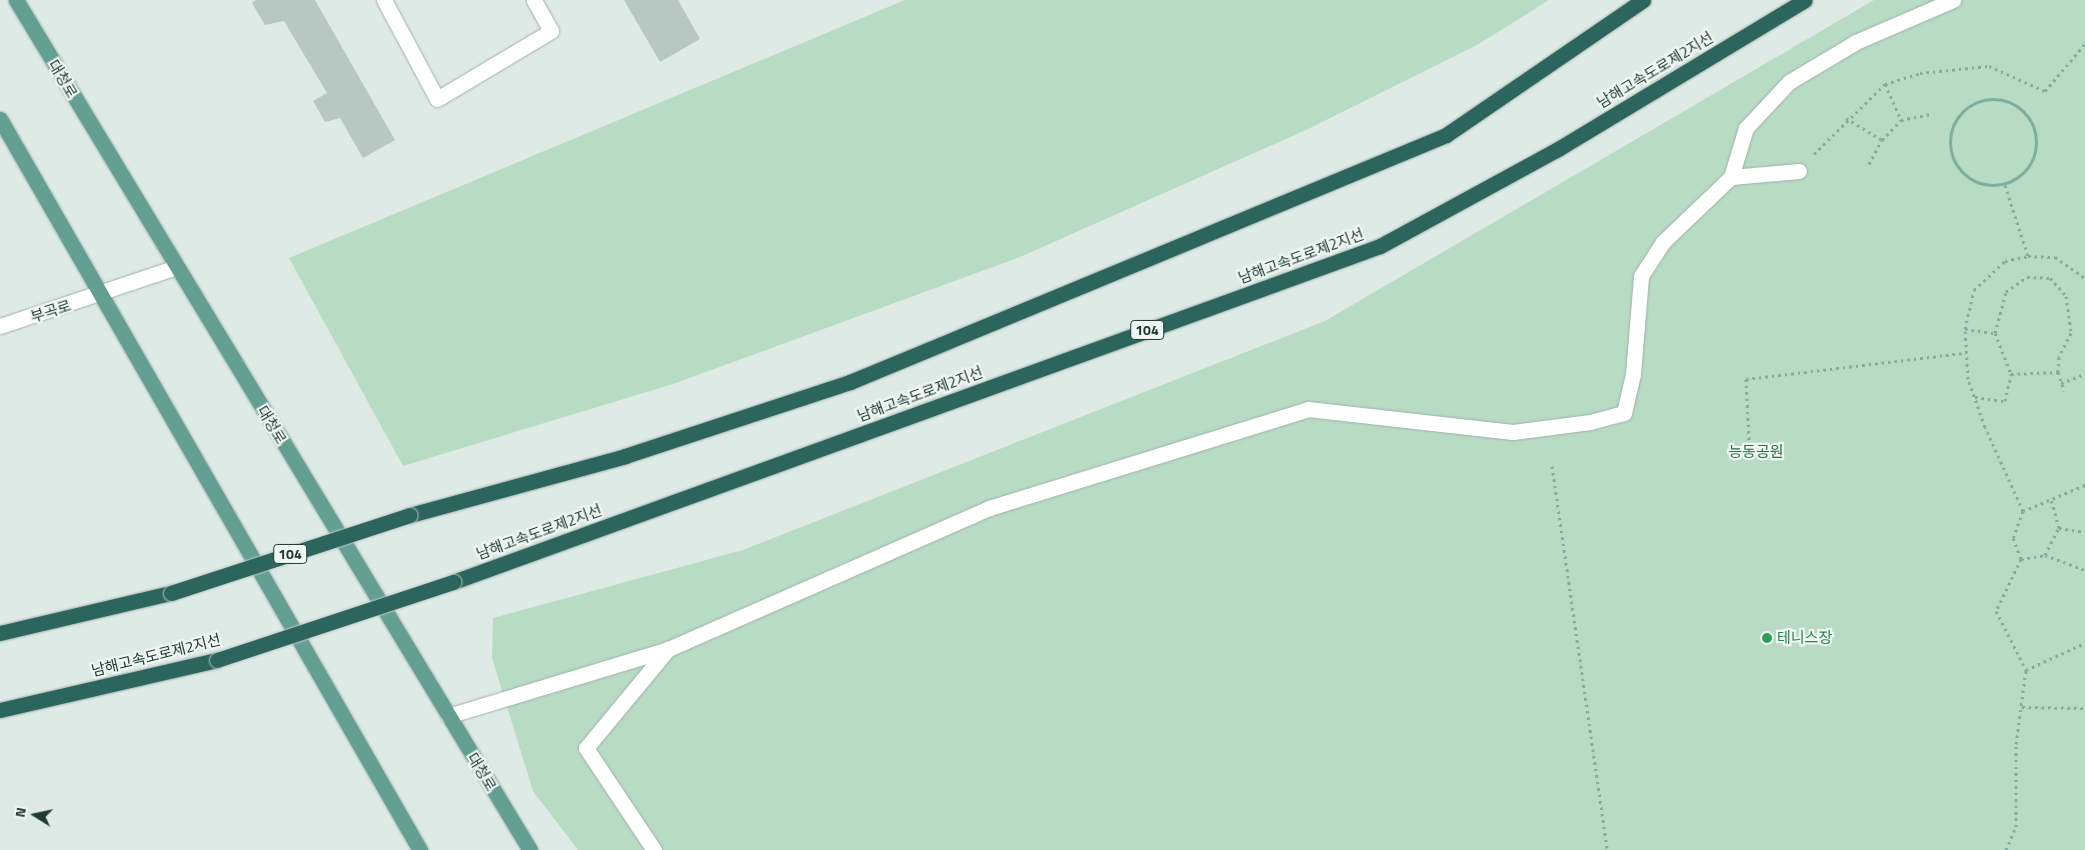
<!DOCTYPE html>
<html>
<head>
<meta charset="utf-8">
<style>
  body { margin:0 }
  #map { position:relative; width:2085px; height:850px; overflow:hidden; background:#deeae5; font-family:"Titillium Web","Noto Sans KR",sans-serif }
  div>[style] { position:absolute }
  .green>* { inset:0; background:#b7dbc3 }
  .building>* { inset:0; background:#b7c7c1 }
  .path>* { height:3px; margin-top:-1.5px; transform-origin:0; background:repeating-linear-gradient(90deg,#7faea1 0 2.5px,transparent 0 6.5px) }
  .path>.ring { margin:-1.5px; padding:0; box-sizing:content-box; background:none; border:3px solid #7faea1; border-radius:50% }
  .roads { filter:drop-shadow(0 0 1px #a1b1ac) drop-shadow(0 0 1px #a1b1ac) }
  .minor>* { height:15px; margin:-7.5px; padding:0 7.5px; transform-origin:7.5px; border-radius:7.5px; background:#fff }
  .major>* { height:15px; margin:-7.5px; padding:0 7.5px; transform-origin:7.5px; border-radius:7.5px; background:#63a093 }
  .highway>* { height:15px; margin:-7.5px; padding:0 7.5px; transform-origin:7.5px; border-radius:7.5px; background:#2c655d }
  .bridges { filter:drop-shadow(0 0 1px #bcc4c2) drop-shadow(0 0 1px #bcc4c2) }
  .highway-bridge>* { height:15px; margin:-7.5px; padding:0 7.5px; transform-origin:7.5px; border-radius:7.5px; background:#2c655d }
  .dots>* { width:14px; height:14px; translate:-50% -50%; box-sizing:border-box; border:2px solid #eff7f3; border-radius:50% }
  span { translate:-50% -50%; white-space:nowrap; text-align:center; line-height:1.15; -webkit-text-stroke:4.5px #eff7f3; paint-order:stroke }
  .shield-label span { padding:1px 4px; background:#eff7f3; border:1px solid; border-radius:4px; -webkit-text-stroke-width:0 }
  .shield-label { font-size:14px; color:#203934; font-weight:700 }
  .street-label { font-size:15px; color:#203934 }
  .park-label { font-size:15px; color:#2a7049 }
  .leisure-label { font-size:15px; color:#27864d }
  .left { translate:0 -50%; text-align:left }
  .north { position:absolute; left:10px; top:790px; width:50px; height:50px; -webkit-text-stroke:4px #eff7f3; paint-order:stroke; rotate:280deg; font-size:14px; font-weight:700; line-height:20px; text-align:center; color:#203934 }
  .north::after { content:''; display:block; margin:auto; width:18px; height:22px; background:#203934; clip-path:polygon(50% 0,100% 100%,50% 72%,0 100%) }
</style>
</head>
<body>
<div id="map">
  <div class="green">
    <div style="clip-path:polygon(905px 0,1549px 0,1477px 45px,1306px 130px,1020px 257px,673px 384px,403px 466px,289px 258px)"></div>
    <div style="clip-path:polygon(1874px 0,2085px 0,2085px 850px,578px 850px,533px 791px,492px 658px,493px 618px,743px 550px,1325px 321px)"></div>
  </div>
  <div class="building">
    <div style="clip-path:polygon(256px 0,315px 0,395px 140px,363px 158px,340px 118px,325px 122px,313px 101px,327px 93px,284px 21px,265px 25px,252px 3px)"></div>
    <div style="clip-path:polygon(624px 0,678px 0,700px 39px,660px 62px)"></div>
  </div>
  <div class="path">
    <div style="left:1885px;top:84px;width:39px;rotate:66deg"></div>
    <div style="left:1901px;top:120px;width:31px;rotate:-11deg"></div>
    <div class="ring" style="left:1950px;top:99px;width:83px;height:83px"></div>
    <div style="left:1846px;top:118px;width:42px;rotate:31.4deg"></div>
    <div style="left:1882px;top:140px;width:28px;rotate:-46deg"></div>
    <div style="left:1814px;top:154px;width:100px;rotate:-44.6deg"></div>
    <div style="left:1885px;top:84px;width:37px;rotate:-17deg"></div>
    <div style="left:1920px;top:73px;width:69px;rotate:-5.8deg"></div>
    <div style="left:1989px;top:66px;width:61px;rotate:24.1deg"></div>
    <div style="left:2045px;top:91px;width:62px;rotate:-49.6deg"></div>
    <div style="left:1869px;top:164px;width:27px;rotate:-62deg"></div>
    <div style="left:2005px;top:185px;width:75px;rotate:72.1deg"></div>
    <div style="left:1965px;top:329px;width:30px;rotate:8deg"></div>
    <div style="left:1995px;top:333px;width:42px;rotate:-75deg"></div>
    <div style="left:2006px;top:292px;width:26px;rotate:-36deg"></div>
    <div style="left:2027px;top:277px;width:23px;rotate:2deg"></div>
    <div style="left:2050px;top:278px;width:24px;rotate:48deg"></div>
    <div style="left:2066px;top:296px;width:37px;rotate:82deg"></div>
    <div style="left:2071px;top:333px;width:27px;rotate:117deg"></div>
    <div style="left:2059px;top:357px;width:15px;rotate:94deg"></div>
    <div style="left:2058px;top:372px;width:20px;rotate:72deg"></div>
    <div style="left:1995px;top:333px;width:44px;rotate:68.7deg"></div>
    <div style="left:2011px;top:374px;width:47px;rotate:-2.4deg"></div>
    <div style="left:2061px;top:383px;width:26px;rotate:-21deg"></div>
    <div style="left:1975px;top:397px;width:30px;rotate:8deg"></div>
    <div style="left:2005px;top:401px;width:28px;rotate:-77deg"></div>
    <div style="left:1750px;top:459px;width:80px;rotate:-92.9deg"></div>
    <div style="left:1746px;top:379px;width:221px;rotate:-6.8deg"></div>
    <div style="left:1552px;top:466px;width:388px;rotate:81.8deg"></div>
    <div style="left:2085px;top:485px;width:67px;rotate:157.2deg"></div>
    <div style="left:2023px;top:511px;width:29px;rotate:110deg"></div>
    <div style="left:2013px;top:538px;width:22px;rotate:69deg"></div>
    <div style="left:2021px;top:559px;width:24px;rotate:-9deg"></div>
    <div style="left:2045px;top:555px;width:43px;rotate:20.6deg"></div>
    <div style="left:2023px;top:511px;width:92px;rotate:-114.3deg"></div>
    <div style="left:1985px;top:427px;width:51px;rotate:-109.5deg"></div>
    <div style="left:1968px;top:379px;width:50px;rotate:-93.4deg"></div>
    <div style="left:1965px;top:329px;width:40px;rotate:-77deg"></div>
    <div style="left:1974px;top:290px;width:42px;rotate:-43.1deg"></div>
    <div style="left:2005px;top:261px;width:24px;rotate:-12deg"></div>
    <div style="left:2028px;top:256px;width:27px;rotate:2deg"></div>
    <div style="left:2055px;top:257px;width:37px;rotate:35deg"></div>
    <div style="left:2059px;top:528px;width:26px;rotate:9deg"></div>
    <div style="left:2045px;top:555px;width:30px;rotate:-63deg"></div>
    <div style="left:2059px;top:528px;width:30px;rotate:-105deg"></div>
    <div style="left:2021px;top:559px;width:58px;rotate:115.7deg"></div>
    <div style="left:1996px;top:611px;width:66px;rotate:63deg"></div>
    <div style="left:2026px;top:670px;width:65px;rotate:-24.6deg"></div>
    <div style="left:2022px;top:707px;width:63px;rotate:0.9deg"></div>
    <div style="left:2006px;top:850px;width:25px;rotate:-67deg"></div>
    <div style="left:2016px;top:827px;width:83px;rotate:-90deg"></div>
    <div style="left:2016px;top:744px;width:75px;rotate:-82.3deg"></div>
  </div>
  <div class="roads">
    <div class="minor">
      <div style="left:384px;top:0;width:112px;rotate:61.8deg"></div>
      <div style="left:437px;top:99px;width:133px;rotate:-30.8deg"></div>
      <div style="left:551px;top:31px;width:35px;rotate:-119deg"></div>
      <div style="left:1799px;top:171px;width:68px;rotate:175deg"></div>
      <div style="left:1731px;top:177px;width:51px;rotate:-73deg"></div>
      <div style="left:1746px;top:128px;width:63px;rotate:-46.9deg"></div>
      <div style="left:1789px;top:82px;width:78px;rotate:-30.8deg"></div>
      <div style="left:1856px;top:42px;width:106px;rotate:-23.4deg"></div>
      <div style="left:0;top:326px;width:186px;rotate:-18.5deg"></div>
      <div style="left:448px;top:716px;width:230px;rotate:-16.9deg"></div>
      <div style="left:668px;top:649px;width:351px;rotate:-23.7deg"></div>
      <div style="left:989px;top:508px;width:334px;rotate:-17.2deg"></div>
      <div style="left:1308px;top:409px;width:206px;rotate:6.4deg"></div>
      <div style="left:1513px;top:432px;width:78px;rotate:-7.4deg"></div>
      <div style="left:1590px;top:422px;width:35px;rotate:-15deg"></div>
      <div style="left:1624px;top:413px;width:40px;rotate:-77deg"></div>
      <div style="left:1633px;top:374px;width:98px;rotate:-85.3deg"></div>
      <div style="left:1641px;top:276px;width:40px;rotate:-57.1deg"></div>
      <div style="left:1663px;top:242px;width:94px;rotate:-43.7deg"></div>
      <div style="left:654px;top:850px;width:123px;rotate:-123.7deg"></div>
      <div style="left:586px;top:748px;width:129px;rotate:-50.4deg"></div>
    </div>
    <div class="major">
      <div style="left:16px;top:0;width:993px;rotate:58.84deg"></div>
      <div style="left:0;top:119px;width:843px;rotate:60.12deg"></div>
    </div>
    <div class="highway">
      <div style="left:410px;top:515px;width:223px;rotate:-15.3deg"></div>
      <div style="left:625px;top:456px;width:237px;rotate:-18.2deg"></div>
      <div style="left:850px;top:382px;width:645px;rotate:-22.51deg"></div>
      <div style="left:1446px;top:135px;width:239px;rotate:-34.4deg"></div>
      <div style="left:453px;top:582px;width:986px;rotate:-19.92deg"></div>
      <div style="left:1380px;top:246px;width:203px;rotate:-28.6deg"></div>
      <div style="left:1558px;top:149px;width:288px;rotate:-31.1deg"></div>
      <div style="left:0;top:633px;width:176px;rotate:-13.2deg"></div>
      <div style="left:0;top:710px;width:223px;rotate:-13deg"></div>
    </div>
  </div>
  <div class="bridges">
    <div class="highway-bridge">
      <div style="left:171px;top:593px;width:251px;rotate:-18.1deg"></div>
      <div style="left:217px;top:660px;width:249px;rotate:-18.3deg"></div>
    </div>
  </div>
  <div class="dots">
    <div style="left:1767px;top:638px;background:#2e9e5b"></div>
  </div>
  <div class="shield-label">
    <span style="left:1147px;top:330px">104</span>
    <span style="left:290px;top:554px">104</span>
  </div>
  <div class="street-label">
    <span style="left:1655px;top:70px;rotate:-31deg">남해고속도로제2지선</span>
    <span style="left:63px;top:79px;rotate:59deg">대청로</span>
    <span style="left:1301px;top:256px;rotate:-20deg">남해고속도로제2지선</span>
    <span style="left:51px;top:311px;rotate:-18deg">부곡로</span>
    <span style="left:920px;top:394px;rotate:-20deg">남해고속도로제2지선</span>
    <span style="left:272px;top:425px;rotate:59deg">대청로</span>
    <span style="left:539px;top:532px;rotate:-20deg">남해고속도로제2지선</span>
    <span style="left:156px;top:655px;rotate:-14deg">남해고속도로제2지선</span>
    <span style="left:482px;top:772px;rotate:59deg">대청로</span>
  </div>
  <div class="park-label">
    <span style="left:1756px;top:452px">능동공원</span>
  </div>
  <div class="leisure-label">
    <span class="left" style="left:1777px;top:638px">테니스장</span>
  </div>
  <div class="north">N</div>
</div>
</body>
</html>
